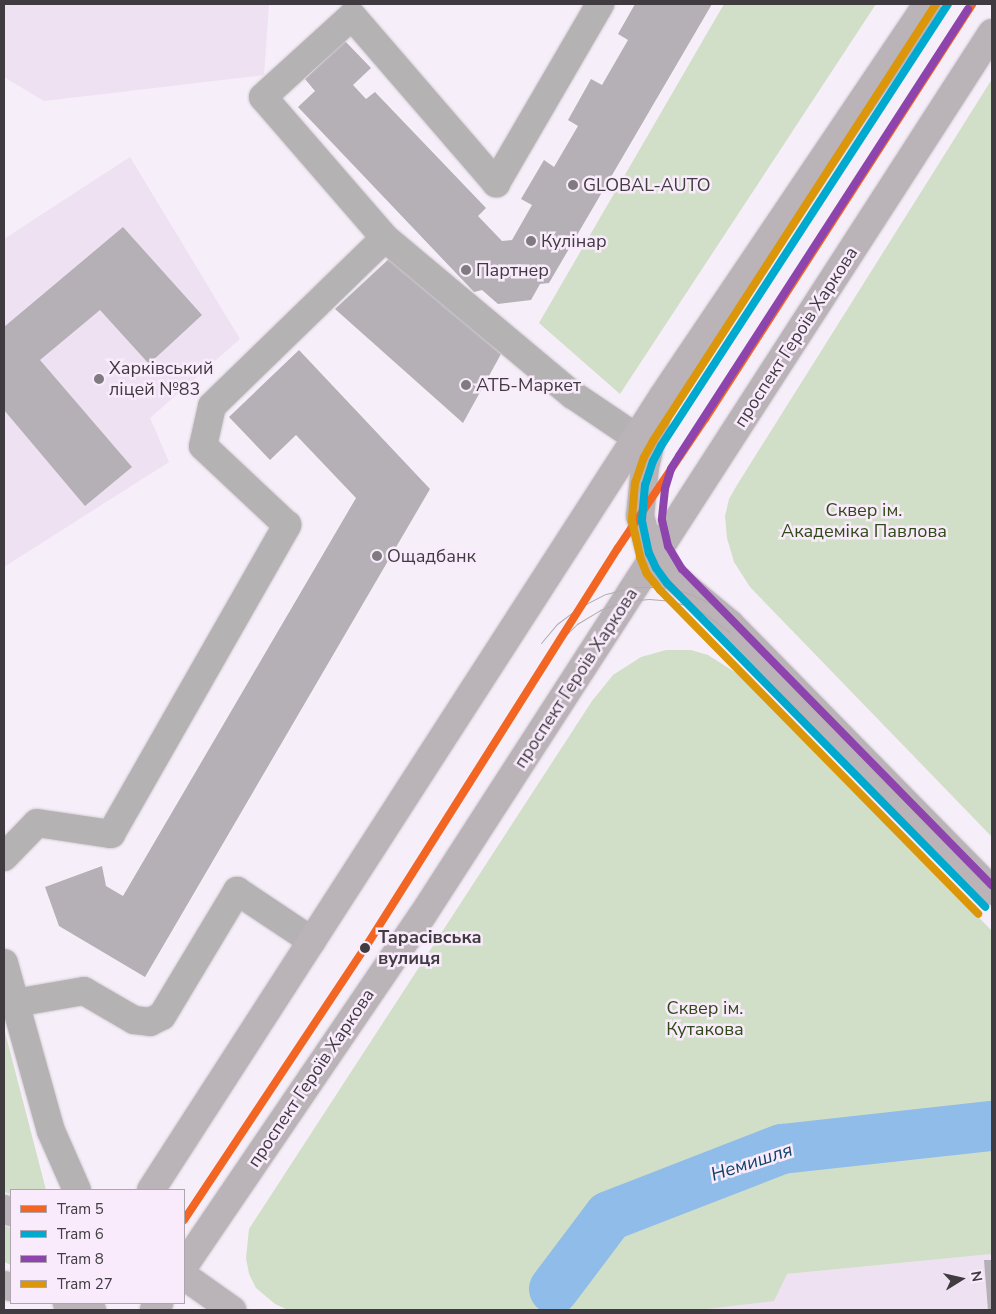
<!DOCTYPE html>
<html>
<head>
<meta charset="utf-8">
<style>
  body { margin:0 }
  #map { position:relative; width:996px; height:1314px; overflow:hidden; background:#f6eef8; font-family:"Nunito Sans",sans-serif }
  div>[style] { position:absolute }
  .built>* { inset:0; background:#eee1f2 }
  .green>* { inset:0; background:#d2dfc8 }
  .river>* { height:50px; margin:-25px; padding:0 25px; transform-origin:25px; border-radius:25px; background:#8fbce8 }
  .building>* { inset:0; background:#b5afb6 }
  .roads { filter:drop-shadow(0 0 1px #d1cbd3) drop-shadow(0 0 1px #d1cbd3) }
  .minor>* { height:28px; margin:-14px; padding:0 14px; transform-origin:14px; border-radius:14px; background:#b5b2b4 }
  .major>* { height:28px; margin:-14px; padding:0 14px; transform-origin:14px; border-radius:14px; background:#bab3b8 }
  .tram>* { height:1px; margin:-0.5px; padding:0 0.5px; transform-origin:0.5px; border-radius:0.5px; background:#b0adb1 }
  .tram-1>* { height:8px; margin:-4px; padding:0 4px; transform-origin:4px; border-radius:4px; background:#f26522 }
  .tram-2>* { height:8px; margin:-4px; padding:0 4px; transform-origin:4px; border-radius:4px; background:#00a9ce }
  .tram-3>* { height:8px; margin:-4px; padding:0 4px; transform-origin:4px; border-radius:4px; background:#8e44ad }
  .tram-4>* { height:8px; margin:-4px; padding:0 4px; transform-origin:4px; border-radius:4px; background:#dc960a }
  .dots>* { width:14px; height:14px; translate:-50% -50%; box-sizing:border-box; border:2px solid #f9ebfb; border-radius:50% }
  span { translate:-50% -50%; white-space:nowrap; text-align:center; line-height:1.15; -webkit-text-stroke:5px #f9ebfb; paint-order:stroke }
  .poi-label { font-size:18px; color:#403b41 }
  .left { translate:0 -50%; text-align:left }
  .street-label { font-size:18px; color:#403b41 }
  .park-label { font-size:18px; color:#2f4a16 }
  .stop-label { font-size:18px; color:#403b41; font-weight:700 }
  .water-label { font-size:19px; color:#104369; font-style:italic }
  .frame { position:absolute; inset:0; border:5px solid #403b41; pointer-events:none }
  .legend { position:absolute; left:10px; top:1189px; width:175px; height:115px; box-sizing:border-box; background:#f9ebfb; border:1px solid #afa5b1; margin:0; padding:6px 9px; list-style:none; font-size:15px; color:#403b41 }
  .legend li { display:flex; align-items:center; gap:10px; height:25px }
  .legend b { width:25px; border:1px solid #afa5b1 }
  .north { position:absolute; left:936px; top:1254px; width:50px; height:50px; -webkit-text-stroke:4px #f9ebfb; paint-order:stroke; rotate:80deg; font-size:14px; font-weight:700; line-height:20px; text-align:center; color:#403b41 }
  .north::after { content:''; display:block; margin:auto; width:18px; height:22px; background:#403b41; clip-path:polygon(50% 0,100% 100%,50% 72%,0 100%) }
</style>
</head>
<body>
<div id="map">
  <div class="built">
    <div style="clip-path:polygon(4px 4px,269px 4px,264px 75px,44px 101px,4px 77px)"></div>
    <div style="clip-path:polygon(130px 157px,240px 339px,150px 418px,169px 462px,4px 567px,4px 239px)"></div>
    <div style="clip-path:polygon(992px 1254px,992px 1310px,698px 1310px,787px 1274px)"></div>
  </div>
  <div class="green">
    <div style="clip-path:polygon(724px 4px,876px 4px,620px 394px,539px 323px)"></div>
    <div style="clip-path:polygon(992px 79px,992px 837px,750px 587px,734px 562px,727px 538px,725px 516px,729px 499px,737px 485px)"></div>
    <div style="clip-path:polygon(666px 650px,691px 650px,708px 655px,749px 681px,992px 931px,992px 1254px,787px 1274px,774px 1301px,698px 1310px,288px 1310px,275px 1304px,256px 1288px,249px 1274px,246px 1258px,249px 1229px,592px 701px,613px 675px,641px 657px)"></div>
    <div style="clip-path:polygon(4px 1028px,10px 1051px,46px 1190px,11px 1190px,11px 1194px,4px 1192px)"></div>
    <div style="clip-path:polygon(4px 1226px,11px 1228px,11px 1265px,4px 1262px)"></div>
  </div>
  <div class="river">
    <div style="left:554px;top:1289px;width:91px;rotate:-53deg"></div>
    <div style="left:609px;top:1216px;width:186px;rotate:-21.2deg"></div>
    <div style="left:782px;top:1149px;width:211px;rotate:-6.3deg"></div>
  </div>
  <div class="building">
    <div style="clip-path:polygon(635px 4px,712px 4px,549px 283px,540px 284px,531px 300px,498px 304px,482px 290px,474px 292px,298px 107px,315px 91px,305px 79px,345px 41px,371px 68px,353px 85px,366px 99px,375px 92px,486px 208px,478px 216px,502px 241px,512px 240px,532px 205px,521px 199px,544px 160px,554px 167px,578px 126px,568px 120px,591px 79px,602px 85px,628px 40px,618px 34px)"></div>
    <div style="clip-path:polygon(123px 227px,202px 315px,149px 364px,100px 310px,40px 360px,132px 467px,85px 506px,4px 410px,4px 327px)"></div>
    <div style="clip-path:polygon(392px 256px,501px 354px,463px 423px,335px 309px)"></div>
    <div style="clip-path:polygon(299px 350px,430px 489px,145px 977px,59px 926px,45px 887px,102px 866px,106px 886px,123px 896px,356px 498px,296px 435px,270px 460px,229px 417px)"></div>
    <div style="clip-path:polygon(984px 1260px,992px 1260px,992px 1310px,988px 1310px)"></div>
  </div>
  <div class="roads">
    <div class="minor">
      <div style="left:385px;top:238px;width:245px;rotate:39.9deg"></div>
      <div style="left:573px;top:395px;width:77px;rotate:33.9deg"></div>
      <div style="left:4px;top:857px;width:47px;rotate:-45.9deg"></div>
      <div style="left:37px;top:823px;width:75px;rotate:8.5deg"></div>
      <div style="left:111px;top:834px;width:356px;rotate:-60.3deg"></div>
      <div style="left:287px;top:525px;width:115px;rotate:-136.8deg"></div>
      <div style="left:203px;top:446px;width:41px;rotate:-77.3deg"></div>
      <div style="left:212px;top:406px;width:241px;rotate:-44.2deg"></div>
      <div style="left:385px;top:238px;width:186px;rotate:-130.9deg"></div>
      <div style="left:263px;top:97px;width:120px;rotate:-42.3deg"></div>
      <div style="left:352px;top:16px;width:221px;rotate:49.2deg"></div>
      <div style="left:496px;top:183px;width:207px;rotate:-59.8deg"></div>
      <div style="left:4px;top:963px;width:174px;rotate:74.4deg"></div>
      <div style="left:51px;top:1131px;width:64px;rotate:66.2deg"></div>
      <div style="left:15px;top:1003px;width:70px;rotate:-9.9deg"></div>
      <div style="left:84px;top:991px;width:58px;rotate:30.1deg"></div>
      <div style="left:134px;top:1020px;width:16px;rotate:7deg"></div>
      <div style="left:150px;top:1022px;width:13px;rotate:-27deg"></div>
      <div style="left:162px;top:1016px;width:146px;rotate:-59deg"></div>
      <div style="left:237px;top:891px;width:90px;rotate:33.7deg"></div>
    </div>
    <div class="major">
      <div style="left:652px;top:559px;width:102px;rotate:39.8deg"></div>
      <div style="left:730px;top:624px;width:374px;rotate:45.5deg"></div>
      <div style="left:652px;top:559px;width:45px;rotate:-105.6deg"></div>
      <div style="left:640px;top:516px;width:49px;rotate:-84.2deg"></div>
      <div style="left:645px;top:467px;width:47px;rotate:-76.6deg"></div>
      <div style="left:151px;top:1190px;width:945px;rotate:-57.18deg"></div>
      <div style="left:663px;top:396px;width:473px;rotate:-56deg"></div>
      <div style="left:4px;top:1209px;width:8px;rotate:23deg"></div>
      <div style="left:184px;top:1266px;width:423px;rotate:-55.8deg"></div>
      <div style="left:422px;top:916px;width:1051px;rotate:-57.16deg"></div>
      <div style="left:184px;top:1276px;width:59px;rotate:35.3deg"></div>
      <div style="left:4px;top:1285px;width:7px;rotate:16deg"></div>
      <div style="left:67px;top:1303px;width:26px;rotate:16deg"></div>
      <div style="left:154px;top:1310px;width:9px;rotate:-54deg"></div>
    </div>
  </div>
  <div class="tram">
    <div style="left:561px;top:640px;width:23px;rotate:-45deg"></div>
    <div style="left:577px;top:624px;width:27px;rotate:-31deg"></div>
    <div style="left:600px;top:610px;width:27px;rotate:-20deg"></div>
    <div style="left:625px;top:601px;width:24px;rotate:-5deg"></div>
    <div style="left:649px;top:599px;width:21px;rotate:5deg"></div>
    <div style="left:670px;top:601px;width:24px;rotate:15deg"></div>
    <div style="left:693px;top:607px;width:17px;rotate:31deg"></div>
    <div style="left:708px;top:616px;width:26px;rotate:37deg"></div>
    <div style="left:541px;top:643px;width:25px;rotate:-50deg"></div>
    <div style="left:557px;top:624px;width:26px;rotate:-37deg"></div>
    <div style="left:578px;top:608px;width:31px;rotate:-27deg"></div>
    <div style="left:606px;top:594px;width:29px;rotate:-14deg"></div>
    <div style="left:634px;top:587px;width:27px"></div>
    <div style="left:661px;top:587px;width:25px;rotate:12deg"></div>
    <div style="left:685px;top:592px;width:34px;rotate:24deg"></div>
    <div style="left:716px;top:606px;width:26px;rotate:37deg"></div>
  </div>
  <div class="tram-1">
    <div style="left:184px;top:1220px;width:327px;rotate:-56.4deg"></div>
    <div style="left:365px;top:948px;width:473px;rotate:-57.7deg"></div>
    <div style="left:618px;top:548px;width:156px;rotate:-56deg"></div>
    <div style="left:705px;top:419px;width:493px;rotate:-57.2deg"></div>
  </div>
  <div class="tram-2">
    <div style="left:948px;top:4px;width:527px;rotate:123deg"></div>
    <div style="left:661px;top:446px;width:17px;rotate:118deg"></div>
    <div style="left:653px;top:461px;width:25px;rotate:108deg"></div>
    <div style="left:645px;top:485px;width:36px;rotate:95deg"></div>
    <div style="left:642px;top:521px;width:33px;rotate:78deg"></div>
    <div style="left:649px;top:553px;width:17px;rotate:65deg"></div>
    <div style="left:656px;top:568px;width:19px;rotate:54deg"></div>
    <div style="left:667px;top:583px;width:454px;rotate:45.5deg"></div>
  </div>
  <div class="tram-3">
    <div style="left:968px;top:9px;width:532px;rotate:122.88deg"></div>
    <div style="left:679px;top:456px;width:15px;rotate:122deg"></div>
    <div style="left:671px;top:469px;width:21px;rotate:107deg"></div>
    <div style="left:665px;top:489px;width:31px;rotate:96deg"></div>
    <div style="left:662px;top:520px;width:27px;rotate:77deg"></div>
    <div style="left:668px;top:546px;width:27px;rotate:59deg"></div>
    <div style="left:682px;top:569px;width:443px;rotate:45.6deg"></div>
  </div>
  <div class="tram-4">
    <div style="left:936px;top:4px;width:521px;rotate:122.93deg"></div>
    <div style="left:653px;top:441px;width:18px;rotate:119deg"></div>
    <div style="left:644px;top:457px;width:28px;rotate:109deg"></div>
    <div style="left:635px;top:483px;width:38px;rotate:95deg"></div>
    <div style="left:632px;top:521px;width:37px;rotate:77deg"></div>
    <div style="left:640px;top:557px;width:18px;rotate:68deg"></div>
    <div style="left:647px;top:574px;width:21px;rotate:51deg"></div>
    <div style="left:660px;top:590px;width:454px;rotate:45.5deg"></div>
  </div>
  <div class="dots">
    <div style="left:573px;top:185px;background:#807a81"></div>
    <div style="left:531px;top:241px;background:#807a81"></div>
    <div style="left:466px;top:270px;background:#807a81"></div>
    <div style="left:99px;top:379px;background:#807a81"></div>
    <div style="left:466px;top:385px;background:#807a81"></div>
    <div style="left:377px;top:556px;background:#807a81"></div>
    <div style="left:365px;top:948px;background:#403b41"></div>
  </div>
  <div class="poi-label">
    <span class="left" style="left:583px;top:185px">GLOBAL-AUTO</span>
    <span class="left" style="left:541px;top:241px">Кулінар</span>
    <span class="left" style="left:476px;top:270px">Партнер</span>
    <span class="left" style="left:109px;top:379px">Харківський<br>ліцей №83</span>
    <span class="left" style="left:476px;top:385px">АТБ-Маркет</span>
    <span class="left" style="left:387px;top:556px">Ощадбанк</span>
  </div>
  <div class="street-label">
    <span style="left:796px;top:337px;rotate:-57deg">проспект Героїв Харкова</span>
    <span style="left:576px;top:678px;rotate:-57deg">проспект Героїв Харкова</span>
    <span style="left:311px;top:1078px;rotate:-56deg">проспект Героїв Харкова</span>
  </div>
  <div class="park-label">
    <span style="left:864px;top:521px">Сквер ім.<br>Академіка Павлова</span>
    <span style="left:705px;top:1019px">Сквер ім.<br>Кутакова</span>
  </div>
  <div class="stop-label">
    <span class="left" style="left:378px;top:948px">Тарасівська<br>вулиця</span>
  </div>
  <div class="water-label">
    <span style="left:752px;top:1163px;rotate:-18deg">Немишля</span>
  </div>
  <div class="frame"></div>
  <ul class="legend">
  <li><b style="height:6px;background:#f26522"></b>Tram 5</li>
  <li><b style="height:6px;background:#00a9ce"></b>Tram 6</li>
  <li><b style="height:6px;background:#8e44ad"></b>Tram 8</li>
  <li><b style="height:6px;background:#dc960a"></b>Tram 27</li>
  </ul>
  <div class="north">N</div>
</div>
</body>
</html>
